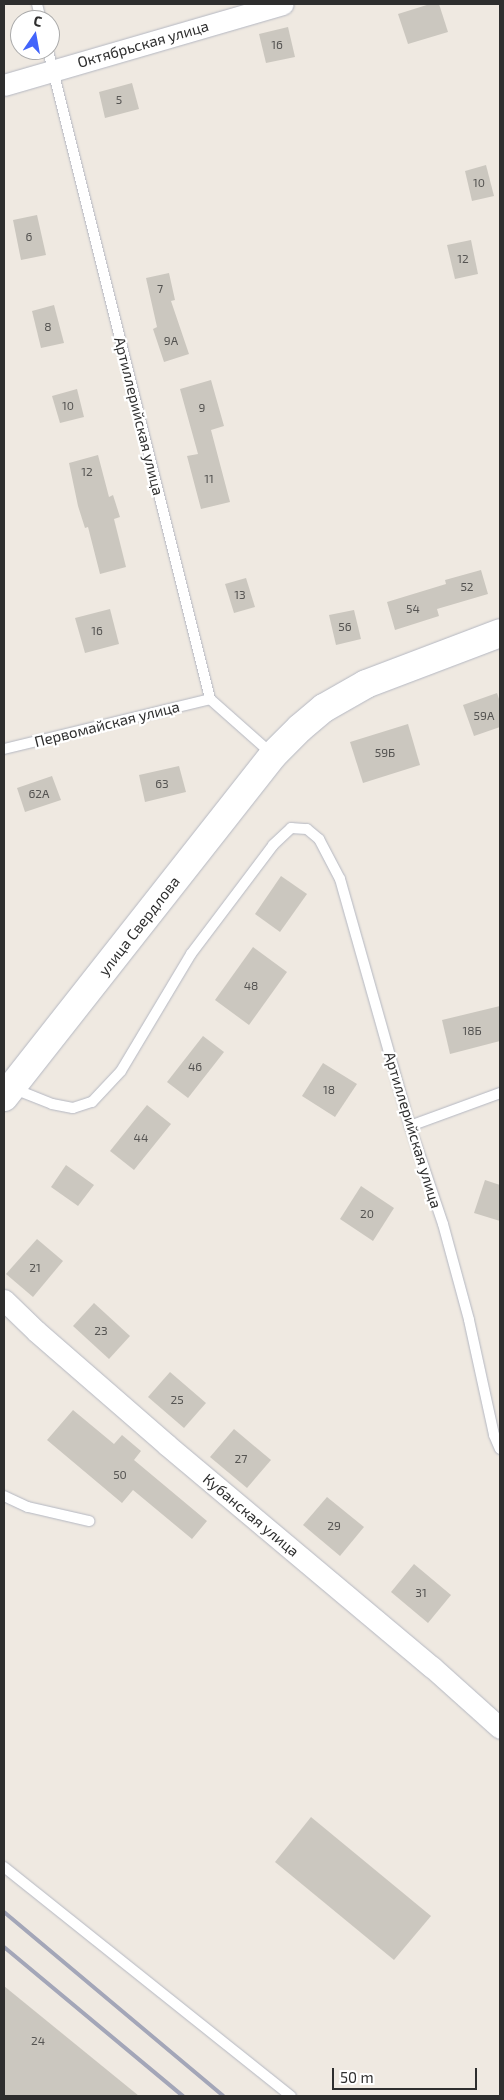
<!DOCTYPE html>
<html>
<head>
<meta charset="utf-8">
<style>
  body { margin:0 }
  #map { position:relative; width:504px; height:2100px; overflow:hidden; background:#efe9e1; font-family:"Exo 2",sans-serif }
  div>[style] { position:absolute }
  .building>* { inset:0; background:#cbc7bf }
  .roads { filter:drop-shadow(0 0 1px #b4b7c1) drop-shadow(0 0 1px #b4b7c1) }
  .service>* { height:10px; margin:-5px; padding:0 5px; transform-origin:5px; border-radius:5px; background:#fff }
  .minor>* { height:21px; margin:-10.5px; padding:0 10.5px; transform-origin:10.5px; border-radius:10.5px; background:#fff }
  .secondary>* { height:28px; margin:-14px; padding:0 14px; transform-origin:14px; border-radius:14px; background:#fff }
  .rail>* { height:4px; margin:-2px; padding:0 2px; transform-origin:2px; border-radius:2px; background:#a3a6b8 }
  span { translate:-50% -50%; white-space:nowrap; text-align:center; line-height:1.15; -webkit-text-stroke:4.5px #fff; paint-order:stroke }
  .number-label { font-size:12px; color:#555452 }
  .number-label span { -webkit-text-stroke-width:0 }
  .street-label { font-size:15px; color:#2e2e2e }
  .frame { position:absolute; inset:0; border:5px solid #2e2e2e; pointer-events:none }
  .north { position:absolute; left:10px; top:10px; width:50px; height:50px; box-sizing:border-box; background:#fff; border:1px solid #ababab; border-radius:50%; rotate:12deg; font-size:14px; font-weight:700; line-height:20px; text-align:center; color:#2e2e2e }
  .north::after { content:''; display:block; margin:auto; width:18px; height:22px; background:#4264fb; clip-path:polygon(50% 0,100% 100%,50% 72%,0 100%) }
  .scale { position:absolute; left:332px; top:2068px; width:145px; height:22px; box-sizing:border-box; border:2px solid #2e2e2e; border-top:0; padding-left:6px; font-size:15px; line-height:18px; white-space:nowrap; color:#2e2e2e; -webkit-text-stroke:4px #fff; paint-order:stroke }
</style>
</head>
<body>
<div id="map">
  <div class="building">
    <div style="clip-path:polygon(430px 4px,439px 4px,448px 32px,408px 44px,398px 14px)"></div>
    <div style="clip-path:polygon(288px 27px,295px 57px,266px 63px,259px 34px)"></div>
    <div style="clip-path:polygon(132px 83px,139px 109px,105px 118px,99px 92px)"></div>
    <div style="clip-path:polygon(486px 165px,494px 196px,472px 201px,465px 171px)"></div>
    <div style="clip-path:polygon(37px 215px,46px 255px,21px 260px,13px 220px)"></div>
    <div style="clip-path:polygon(471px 240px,478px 274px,455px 279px,447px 245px)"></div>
    <div style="clip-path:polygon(169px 273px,175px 300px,171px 301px,189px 354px,164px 362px,153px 329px,157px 327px,146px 278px)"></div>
    <div style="clip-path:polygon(54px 305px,64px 343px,41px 348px,32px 311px)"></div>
    <div style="clip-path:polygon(211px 380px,224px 426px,211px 430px,230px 502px,201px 509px,187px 456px,198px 454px,180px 389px)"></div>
    <div style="clip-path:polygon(77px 389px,84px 417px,60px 423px,52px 396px)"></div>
    <div style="clip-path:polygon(98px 455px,109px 497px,113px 495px,120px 517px,114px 519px,126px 567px,100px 574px,88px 527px,85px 528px,78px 506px,69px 463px)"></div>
    <div style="clip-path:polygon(481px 570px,488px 594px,437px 609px,439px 616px,395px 630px,387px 602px,446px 584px,445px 580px)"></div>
    <div style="clip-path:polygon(246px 578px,255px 607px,234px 613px,225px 584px)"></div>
    <div style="clip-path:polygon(110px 609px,119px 644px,85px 653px,75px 618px)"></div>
    <div style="clip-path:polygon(354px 610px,361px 639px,336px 645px,329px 615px)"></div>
    <div style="clip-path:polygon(497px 693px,500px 702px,500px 727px,474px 736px,463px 705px)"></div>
    <div style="clip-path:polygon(408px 724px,420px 765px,363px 783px,350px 742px)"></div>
    <div style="clip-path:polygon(179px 766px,186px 792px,145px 802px,139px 775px)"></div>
    <div style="clip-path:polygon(52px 776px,61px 800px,25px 812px,17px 788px)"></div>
    <div style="clip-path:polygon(281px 876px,307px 894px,280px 932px,255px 914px)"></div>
    <div style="clip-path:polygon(253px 947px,287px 972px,249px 1025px,215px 1000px)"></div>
    <div style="clip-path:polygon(500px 1006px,500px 1041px,450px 1054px,442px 1020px)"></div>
    <div style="clip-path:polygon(203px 1036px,224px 1052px,188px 1098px,167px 1082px)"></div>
    <div style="clip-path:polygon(323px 1063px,357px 1084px,335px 1117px,302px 1096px)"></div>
    <div style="clip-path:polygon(147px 1105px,171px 1124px,134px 1170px,110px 1151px)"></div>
    <div style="clip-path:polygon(66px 1165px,94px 1185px,78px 1206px,51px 1187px)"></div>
    <div style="clip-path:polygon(485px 1180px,500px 1185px,500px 1221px,474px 1213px)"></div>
    <div style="clip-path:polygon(361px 1186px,394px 1208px,373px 1241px,340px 1219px)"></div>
    <div style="clip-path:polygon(37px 1239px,63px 1261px,33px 1297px,6px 1274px)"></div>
    <div style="clip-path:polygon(94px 1303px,130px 1336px,109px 1359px,73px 1326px)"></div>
    <div style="clip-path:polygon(170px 1372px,206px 1403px,184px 1428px,148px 1397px)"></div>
    <div style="clip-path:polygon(73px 1410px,114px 1444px,122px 1435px,141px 1451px,134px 1460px,207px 1521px,192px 1539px,133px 1490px,122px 1503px,47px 1440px)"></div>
    <div style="clip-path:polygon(234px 1429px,271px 1460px,247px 1488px,210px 1457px)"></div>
    <div style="clip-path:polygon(327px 1497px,364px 1527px,340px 1556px,303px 1525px)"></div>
    <div style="clip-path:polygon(414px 1564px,451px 1595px,428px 1623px,391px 1592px)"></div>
    <div style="clip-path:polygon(311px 1817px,431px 1916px,394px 1960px,275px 1862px)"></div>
    <div style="clip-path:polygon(4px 1986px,139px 2096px,4px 2096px)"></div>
  </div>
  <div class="roads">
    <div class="service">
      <div style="left:37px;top:4px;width:16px;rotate:76deg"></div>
      <div style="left:48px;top:50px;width:669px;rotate:75.98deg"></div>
      <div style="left:210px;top:699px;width:83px;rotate:41.6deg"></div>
      <div style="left:4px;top:749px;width:212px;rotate:-13.6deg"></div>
      <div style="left:12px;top:1088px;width:43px;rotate:21.8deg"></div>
      <div style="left:52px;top:1104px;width:21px;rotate:11deg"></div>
      <div style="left:73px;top:1108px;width:20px;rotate:-18deg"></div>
      <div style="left:92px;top:1102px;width:42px;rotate:-46.9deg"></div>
      <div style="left:121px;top:1071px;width:136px;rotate:-59.1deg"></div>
      <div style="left:191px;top:954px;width:136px;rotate:-53deg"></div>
      <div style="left:273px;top:845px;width:25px;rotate:-43deg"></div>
      <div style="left:291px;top:828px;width:16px;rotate:4deg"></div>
      <div style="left:307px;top:829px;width:16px;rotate:40deg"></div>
      <div style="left:319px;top:839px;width:45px;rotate:62.3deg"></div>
      <div style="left:340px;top:879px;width:257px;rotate:74.2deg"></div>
      <div style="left:410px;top:1126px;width:103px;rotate:71.4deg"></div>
      <div style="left:443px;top:1224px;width:99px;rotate:74.8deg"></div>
      <div style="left:469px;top:1320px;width:118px;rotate:77.7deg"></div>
      <div style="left:494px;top:1435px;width:15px;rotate:67deg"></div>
      <div style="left:410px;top:1126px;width:96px;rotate:-20.1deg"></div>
      <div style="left:4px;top:1496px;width:26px;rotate:25deg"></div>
      <div style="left:28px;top:1507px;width:63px;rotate:12.9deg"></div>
      <div style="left:4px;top:1867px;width:367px;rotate:38.6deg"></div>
    </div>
    <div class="minor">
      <div style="left:4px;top:85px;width:290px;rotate:-16.2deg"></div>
      <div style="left:4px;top:1300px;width:45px;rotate:44.1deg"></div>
      <div style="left:36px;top:1331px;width:174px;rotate:41deg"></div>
      <div style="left:167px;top:1445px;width:346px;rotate:40deg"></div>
      <div style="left:432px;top:1667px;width:91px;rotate:41.9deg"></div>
    </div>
    <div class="secondary">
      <div style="left:4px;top:1097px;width:435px;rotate:-51.8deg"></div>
      <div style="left:273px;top:755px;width:38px;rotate:-45deg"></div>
      <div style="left:300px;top:728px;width:31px;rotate:-40deg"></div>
      <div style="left:324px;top:708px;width:48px;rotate:-29.7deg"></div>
      <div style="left:366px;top:684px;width:143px;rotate:-20.8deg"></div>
    </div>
  </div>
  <div class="rail">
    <div style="left:4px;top:1912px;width:286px;rotate:40deg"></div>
    <div style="left:4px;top:1947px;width:233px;rotate:39.8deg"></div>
  </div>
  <div class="number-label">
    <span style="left:277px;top:45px">16</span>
    <span style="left:119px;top:100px">5</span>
    <span style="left:479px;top:183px">10</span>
    <span style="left:29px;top:237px">6</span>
    <span style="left:463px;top:259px">12</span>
    <span style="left:160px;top:289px">7</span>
    <span style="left:48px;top:327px">8</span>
    <span style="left:171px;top:341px">9А</span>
    <span style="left:68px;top:406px">10</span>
    <span style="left:202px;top:408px">9</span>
    <span style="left:87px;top:472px">12</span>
    <span style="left:209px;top:479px">11</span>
    <span style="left:467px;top:587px">52</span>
    <span style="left:240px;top:595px">13</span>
    <span style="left:413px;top:609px">54</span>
    <span style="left:345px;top:627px">56</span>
    <span style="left:97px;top:631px">16</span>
    <span style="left:484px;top:716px">59А</span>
    <span style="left:385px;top:753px">59Б</span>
    <span style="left:162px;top:784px">63</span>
    <span style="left:39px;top:794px">62А</span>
    <span style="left:251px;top:986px">48</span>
    <span style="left:472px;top:1031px">18Б</span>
    <span style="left:195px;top:1067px">46</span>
    <span style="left:329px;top:1090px">18</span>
    <span style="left:141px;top:1138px">44</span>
    <span style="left:367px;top:1214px">20</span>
    <span style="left:35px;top:1268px">21</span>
    <span style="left:101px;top:1331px">23</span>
    <span style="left:177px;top:1400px">25</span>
    <span style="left:241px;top:1459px">27</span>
    <span style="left:120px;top:1475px">50</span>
    <span style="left:334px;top:1526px">29</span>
    <span style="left:421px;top:1593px">31</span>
    <span style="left:38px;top:2041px">24</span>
  </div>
  <div class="street-label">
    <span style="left:143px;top:44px;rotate:-16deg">Октябрьская улица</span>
    <span style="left:139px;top:416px;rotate:76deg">Артиллерийская улица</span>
    <span style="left:107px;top:724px;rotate:-14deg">Первомайская улица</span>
    <span style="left:139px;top:926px;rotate:-52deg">улица Свердлова</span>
    <span style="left:413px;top:1130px;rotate:73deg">Артиллерийская улица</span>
    <span style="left:251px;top:1515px;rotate:40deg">Кубанская улица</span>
  </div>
  <div class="frame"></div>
  <div class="north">С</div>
  <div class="scale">50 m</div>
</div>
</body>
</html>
